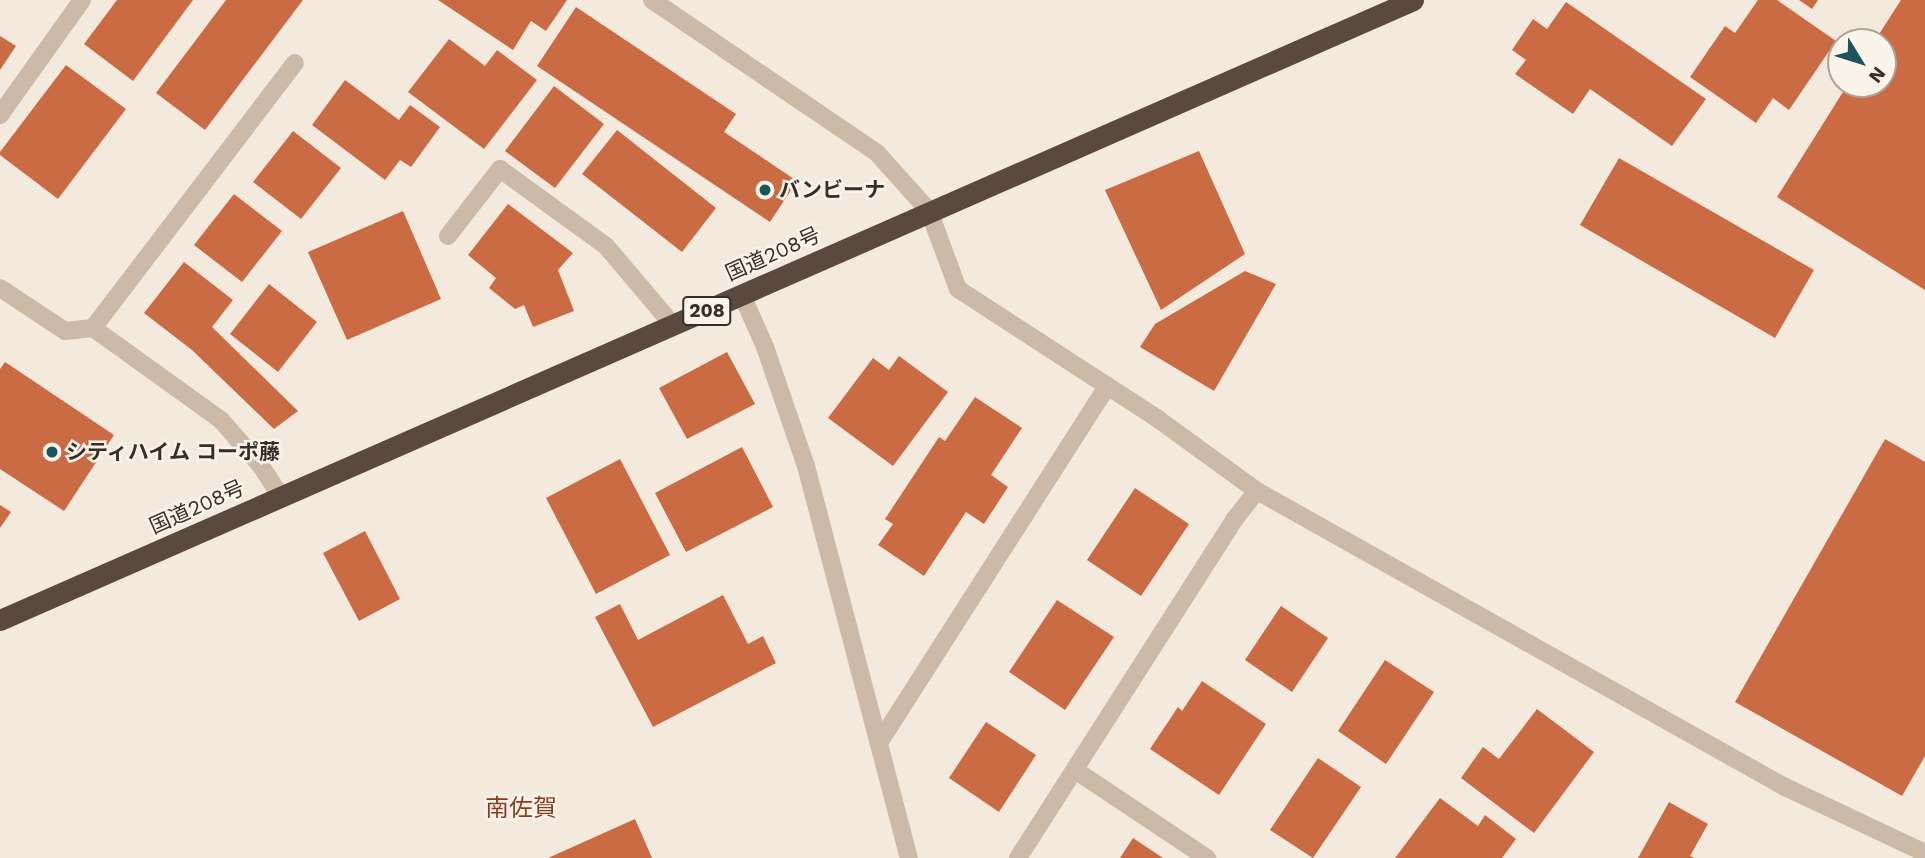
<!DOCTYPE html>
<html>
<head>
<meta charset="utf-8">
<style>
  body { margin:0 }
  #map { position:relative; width:1925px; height:858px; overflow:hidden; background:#f3eadd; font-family:"Work Sans","Noto Sans JP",sans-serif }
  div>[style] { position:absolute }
  .building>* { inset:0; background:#ca6b44 }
  .minor>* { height:18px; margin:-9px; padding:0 9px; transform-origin:9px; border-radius:9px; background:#ccbaa8 }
  .highway>* { height:21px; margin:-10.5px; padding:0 10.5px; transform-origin:10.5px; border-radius:10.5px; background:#59493f }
  .dots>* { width:19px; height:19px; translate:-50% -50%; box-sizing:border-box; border:4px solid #faf3e9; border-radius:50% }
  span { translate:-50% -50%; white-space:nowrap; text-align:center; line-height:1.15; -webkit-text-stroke:5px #faf3e9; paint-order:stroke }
  .shield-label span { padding:2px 5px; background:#faf3e9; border:2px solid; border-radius:5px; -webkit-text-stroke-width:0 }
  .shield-label { font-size:19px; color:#382e28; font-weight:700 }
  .poi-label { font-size:21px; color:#382e28; font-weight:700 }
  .left { translate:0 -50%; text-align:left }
  .street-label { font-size:21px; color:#382e28 }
  .quarter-label { font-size:24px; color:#8a3d1e }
  .north { position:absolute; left:1827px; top:28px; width:70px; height:70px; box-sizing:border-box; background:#faf3e9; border:2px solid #aca49c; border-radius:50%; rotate:128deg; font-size:19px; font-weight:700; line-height:28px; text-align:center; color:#382e28 }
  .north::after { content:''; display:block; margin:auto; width:24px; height:32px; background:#1c545b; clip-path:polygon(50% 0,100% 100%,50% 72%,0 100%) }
</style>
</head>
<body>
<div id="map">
  <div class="building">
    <div style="clip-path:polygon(117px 0,193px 0,133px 81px,84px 44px)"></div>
    <div style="clip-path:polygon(226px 0,303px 0,205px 130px,156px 93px)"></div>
    <div style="clip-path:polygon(438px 0,567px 0,546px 31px,531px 21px,513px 50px)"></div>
    <div style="clip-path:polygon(1758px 0,1777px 0,1836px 41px,1789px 110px,1773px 98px,1756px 123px,1690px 77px,1725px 26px,1735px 33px)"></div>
    <div style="clip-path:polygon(1799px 0,1818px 0,1812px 9px)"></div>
    <div style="clip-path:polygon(1901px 0,1925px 0,1925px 290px,1777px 197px,1848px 84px,1883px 84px,1883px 42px,1874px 42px)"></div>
    <div style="clip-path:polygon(1566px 2px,1706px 99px,1672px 146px,1590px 89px,1573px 114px,1515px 74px,1526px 60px,1512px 50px,1533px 19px,1547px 29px)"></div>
    <div style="clip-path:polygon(576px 7px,736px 114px,724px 132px,797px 181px,770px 222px,537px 66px)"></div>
    <div style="clip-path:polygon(0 36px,16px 46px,0 70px)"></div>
    <div style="clip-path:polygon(449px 39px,485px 66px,497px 50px,537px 80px,484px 149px,408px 92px)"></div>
    <div style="clip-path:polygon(66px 65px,126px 109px,58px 199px,0 155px,0 152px)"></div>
    <div style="clip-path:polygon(345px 80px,399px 120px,410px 105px,440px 127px,411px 167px,400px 160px,385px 180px,312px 125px)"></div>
    <div style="clip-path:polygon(554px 86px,604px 124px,555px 188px,505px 151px)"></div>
    <div style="clip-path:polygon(617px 130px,716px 208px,682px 252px,582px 174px)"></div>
    <div style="clip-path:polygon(293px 131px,341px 168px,301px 219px,253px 182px)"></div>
    <div style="clip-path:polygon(1199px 151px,1245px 254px,1161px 310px,1105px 190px)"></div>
    <div style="clip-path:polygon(1619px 158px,1814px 270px,1775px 338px,1580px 225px)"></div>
    <div style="clip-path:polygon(234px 194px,282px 231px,242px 282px,194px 245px)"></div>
    <div style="clip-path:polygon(508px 204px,573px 253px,558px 270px,574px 311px,533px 327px,524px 305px,515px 309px,489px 288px,496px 278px,468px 255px)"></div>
    <div style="clip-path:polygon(403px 211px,441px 299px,347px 340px,308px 252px)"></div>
    <div style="clip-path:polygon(184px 262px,233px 300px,212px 327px,298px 411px,274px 429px,192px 350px,144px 313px)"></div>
    <div style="clip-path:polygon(1245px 271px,1276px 284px,1214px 391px,1140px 347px,1155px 324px)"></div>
    <div style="clip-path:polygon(269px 284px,317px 322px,278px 372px,230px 334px)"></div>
    <div style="clip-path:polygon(727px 352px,755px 404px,687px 439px,659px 388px)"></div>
    <div style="clip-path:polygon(899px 356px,948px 392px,893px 466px,828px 418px,873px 358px,889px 370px)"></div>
    <div style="clip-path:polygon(5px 362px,114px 435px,64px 511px,0 469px,0 369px)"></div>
    <div style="clip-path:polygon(975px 397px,1022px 428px,991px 475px,1008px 487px,984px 524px,966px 512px,924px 576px,878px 545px,893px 524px,885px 519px,939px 437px,945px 441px)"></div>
    <div style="clip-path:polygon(1885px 439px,1925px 462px,1925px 756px,1902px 796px,1735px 702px)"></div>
    <div style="clip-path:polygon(742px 447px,773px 507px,686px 552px,655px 493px)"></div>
    <div style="clip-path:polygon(620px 459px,670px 555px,596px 594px,546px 498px)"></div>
    <div style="clip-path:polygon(1135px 488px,1189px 524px,1141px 596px,1087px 560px)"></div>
    <div style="clip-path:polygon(0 505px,11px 512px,0 528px)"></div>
    <div style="clip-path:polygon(365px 531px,400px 599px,359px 621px,323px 553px)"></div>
    <div style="clip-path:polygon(723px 595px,748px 644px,763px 636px,776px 663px,653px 727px,595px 617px,620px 604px,638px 640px)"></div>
    <div style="clip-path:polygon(1057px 600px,1114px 637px,1065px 710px,1009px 672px)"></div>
    <div style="clip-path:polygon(1281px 606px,1328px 638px,1292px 692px,1245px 660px)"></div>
    <div style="clip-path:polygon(1385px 660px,1434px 692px,1386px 764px,1338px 731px)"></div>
    <div style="clip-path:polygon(1202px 681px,1266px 724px,1219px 795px,1150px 749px,1178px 707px,1182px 711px)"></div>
    <div style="clip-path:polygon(1537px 709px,1594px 752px,1534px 833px,1461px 778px,1483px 747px,1499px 759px)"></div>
    <div style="clip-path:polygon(986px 722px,1036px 755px,999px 812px,949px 778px)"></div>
    <div style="clip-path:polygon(1318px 758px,1361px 787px,1313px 858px,1270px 830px)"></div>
    <div style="clip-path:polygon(1440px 798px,1478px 826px,1485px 815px,1516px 839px,1502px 858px,1395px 858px)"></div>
    <div style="clip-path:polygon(1669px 802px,1708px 824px,1690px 856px,1695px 858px,1638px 858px)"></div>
    <div style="clip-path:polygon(635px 819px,652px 858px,548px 858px)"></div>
    <div style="clip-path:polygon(1133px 838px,1163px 858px,1120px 858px)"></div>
  </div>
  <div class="minor">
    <div style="left:652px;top:0;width:272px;rotate:34.2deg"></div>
    <div style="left:877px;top:153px;width:78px;rotate:48.1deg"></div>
    <div style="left:929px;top:211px;width:83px;rotate:69.6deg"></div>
    <div style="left:958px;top:289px;width:239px;rotate:33deg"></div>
    <div style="left:1158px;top:419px;width:122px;rotate:36deg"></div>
    <div style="left:1257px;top:491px;width:605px;rotate:29.28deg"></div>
    <div style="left:1785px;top:787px;width:155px;rotate:25.2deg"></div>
    <div style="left:0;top:115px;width:141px;rotate:-54.5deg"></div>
    <div style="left:448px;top:236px;width:85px;rotate:-52.2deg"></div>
    <div style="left:500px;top:169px;width:131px;rotate:36deg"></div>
    <div style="left:606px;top:246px;width:104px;rotate:49.7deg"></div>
    <div style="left:0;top:288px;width:78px;rotate:33.5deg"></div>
    <div style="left:65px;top:331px;width:28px;rotate:-6deg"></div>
    <div style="left:93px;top:328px;width:158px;rotate:35.7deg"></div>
    <div style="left:221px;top:420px;width:61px;rotate:49deg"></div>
    <div style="left:261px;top:466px;width:37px;rotate:57deg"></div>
    <div style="left:742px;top:295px;width:57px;rotate:66.1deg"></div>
    <div style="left:765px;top:347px;width:126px;rotate:71deg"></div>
    <div style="left:806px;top:466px;width:405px;rotate:75.3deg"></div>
    <div style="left:93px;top:328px;width:333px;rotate:-52.7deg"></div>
    <div style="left:879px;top:743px;width:424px;rotate:-57.4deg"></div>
    <div style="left:1075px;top:770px;width:159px;rotate:33.7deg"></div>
    <div style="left:1018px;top:858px;width:401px;rotate:-57.4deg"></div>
    <div style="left:1234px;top:520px;width:37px;rotate:-52deg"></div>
  </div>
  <div class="highway">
    <div style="left:0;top:620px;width:1543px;rotate:-23.69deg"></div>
  </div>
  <div class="dots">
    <div style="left:765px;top:190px;background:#1c545b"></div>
    <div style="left:52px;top:452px;background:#1c545b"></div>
  </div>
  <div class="shield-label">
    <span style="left:707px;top:311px">208</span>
  </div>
  <div class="poi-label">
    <span class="left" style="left:779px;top:190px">バンビーナ</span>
    <span class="left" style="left:66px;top:452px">シティハイム コーポ藤</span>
  </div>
  <div class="street-label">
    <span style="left:773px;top:254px;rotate:-24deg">国道208号</span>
    <span style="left:197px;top:507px;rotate:-24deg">国道208号</span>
  </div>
  <div class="quarter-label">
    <span style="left:521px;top:809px">南佐賀</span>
  </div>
  <div class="north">N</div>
</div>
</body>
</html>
